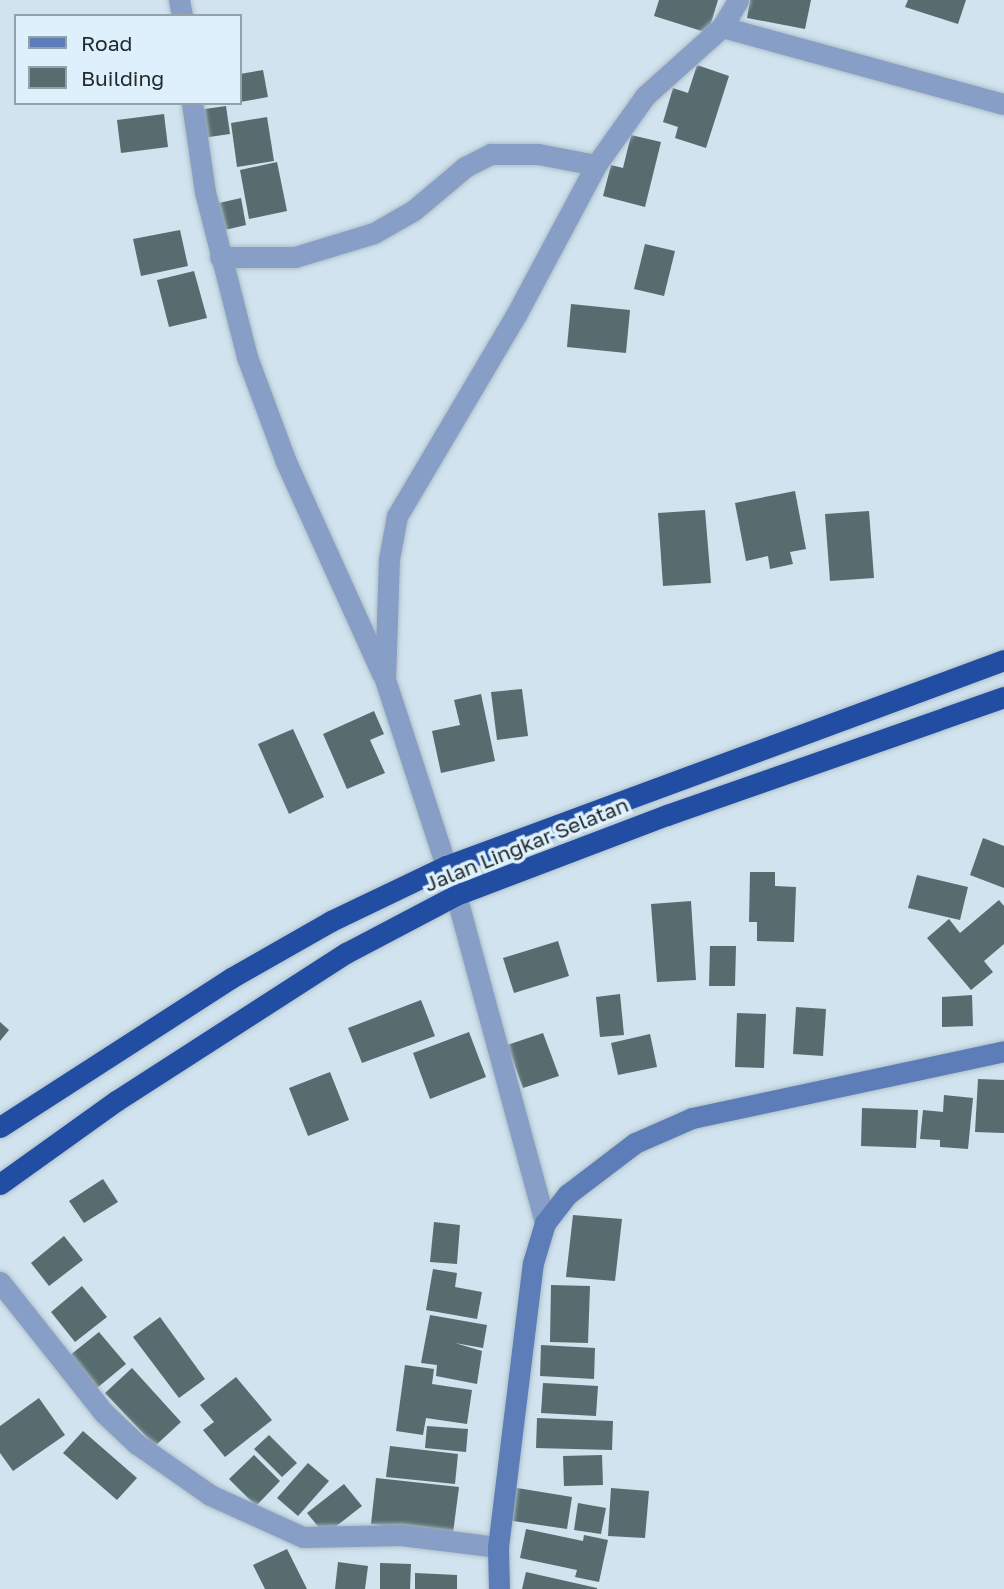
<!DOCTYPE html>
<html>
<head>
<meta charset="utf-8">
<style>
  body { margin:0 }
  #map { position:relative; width:1004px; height:1589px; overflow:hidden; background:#d0e3ee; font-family:"Golos Text",sans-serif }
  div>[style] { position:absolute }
  .building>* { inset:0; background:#576c6f }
  .roads { filter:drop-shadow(0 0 2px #aebec8) drop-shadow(0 0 2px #aebec8) }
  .street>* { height:21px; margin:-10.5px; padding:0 10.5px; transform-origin:10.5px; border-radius:10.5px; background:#879ec6 }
  .secondary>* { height:21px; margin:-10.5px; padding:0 10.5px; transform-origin:10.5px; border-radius:10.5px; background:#5c7db8 }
  .highway>* { height:21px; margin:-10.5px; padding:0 10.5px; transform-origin:10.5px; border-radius:10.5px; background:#214ea2 }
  span { translate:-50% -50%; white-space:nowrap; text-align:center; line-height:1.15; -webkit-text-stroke:7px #ddf0fb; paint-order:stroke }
  .street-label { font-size:21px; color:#242b2f }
  .legend { position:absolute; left:14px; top:14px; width:228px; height:91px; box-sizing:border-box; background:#ddf0fb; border:2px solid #93a1a9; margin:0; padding:9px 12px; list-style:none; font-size:21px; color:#242b2f }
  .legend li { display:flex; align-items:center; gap:14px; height:35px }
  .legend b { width:35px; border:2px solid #93a1a9 }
</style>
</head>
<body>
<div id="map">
  <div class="building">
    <div style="clip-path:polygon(659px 0,718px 0,708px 33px,654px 16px)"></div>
    <div style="clip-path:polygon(750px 0,811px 0,805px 29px,747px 18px)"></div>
    <div style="clip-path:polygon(908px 0,966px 0,958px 24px,905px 7px)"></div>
    <div style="clip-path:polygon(697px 65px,729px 76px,706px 148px,675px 138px,678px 127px,663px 122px,673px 88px,688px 93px)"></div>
    <div style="clip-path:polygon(263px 70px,268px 97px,240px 102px,240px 74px)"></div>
    <div style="clip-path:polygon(226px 106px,230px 134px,202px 138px,198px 110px)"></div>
    <div style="clip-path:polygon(164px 114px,168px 147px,121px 153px,117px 120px)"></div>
    <div style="clip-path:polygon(267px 117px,274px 161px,237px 167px,231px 123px)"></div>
    <div style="clip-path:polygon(631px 135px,661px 142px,645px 207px,603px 196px,611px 165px,623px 168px)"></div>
    <div style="clip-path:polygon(277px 162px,287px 211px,249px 219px,240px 170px)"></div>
    <div style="clip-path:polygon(241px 198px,246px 225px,225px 230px,219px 203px)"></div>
    <div style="clip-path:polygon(180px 230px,188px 266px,141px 276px,133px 239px)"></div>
    <div style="clip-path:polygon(645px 244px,675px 251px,664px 296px,634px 289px)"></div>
    <div style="clip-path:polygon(194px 271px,207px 318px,169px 327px,157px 280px)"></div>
    <div style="clip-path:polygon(571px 304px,630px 310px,626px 353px,567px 347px)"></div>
    <div style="clip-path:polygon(795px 491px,806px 549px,790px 552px,793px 564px,770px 569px,768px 556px,746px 561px,735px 503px)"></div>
    <div style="clip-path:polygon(705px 510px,711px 583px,663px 586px,658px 513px)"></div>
    <div style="clip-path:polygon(869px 511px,874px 578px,830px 581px,825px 514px)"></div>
    <div style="clip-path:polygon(522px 689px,528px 736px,497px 740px,491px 692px)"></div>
    <div style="clip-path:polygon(481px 694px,495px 761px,441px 773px,432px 731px,460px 725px,454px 700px)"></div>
    <div style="clip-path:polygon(374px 711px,384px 734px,370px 740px,385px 773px,347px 789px,323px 734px)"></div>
    <div style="clip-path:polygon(293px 729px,324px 797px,289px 814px,258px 744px)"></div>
    <div style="clip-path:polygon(983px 838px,1004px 846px,1004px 888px,970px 875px)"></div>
    <div style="clip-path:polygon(750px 872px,775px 872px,775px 886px,796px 887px,794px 942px,757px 941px,757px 922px,749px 922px)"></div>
    <div style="clip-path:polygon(917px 875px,968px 887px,960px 920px,908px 908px)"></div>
    <div style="clip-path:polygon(999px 900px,1004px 906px,1004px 944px,984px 961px,993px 972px,971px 990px,927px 938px,949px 919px,960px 933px)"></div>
    <div style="clip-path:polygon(691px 901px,696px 980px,657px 982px,651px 904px)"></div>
    <div style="clip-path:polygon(558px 941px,569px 976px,514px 993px,503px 958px)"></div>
    <div style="clip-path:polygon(710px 946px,736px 946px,735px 986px,709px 986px)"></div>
    <div style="clip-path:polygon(620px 994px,624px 1035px,600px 1037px,596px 997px)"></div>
    <div style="clip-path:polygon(972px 995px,973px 1026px,942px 1027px,942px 997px)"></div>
    <div style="clip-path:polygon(421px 1000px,435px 1036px,362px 1063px,348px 1028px)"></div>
    <div style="clip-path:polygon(796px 1007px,826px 1009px,823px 1056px,793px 1054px)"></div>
    <div style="clip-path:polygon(737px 1013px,766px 1014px,764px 1068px,735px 1067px)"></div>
    <div style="clip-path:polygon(0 1022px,9px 1030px,0 1041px)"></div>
    <div style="clip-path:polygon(469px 1032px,486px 1077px,430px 1099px,413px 1053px)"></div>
    <div style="clip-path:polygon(543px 1033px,559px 1076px,523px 1088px,507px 1045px)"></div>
    <div style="clip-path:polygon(650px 1034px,657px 1067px,618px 1075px,611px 1043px)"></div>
    <div style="clip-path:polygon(330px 1072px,349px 1120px,308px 1136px,289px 1088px)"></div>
    <div style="clip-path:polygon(978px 1079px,1004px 1080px,1004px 1133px,975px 1132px)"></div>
    <div style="clip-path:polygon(944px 1095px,973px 1098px,968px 1149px,940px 1147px,940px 1140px,920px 1139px,923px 1110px,943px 1112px)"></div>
    <div style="clip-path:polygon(862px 1108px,918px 1110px,916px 1148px,861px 1146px)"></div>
    <div style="clip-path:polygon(103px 1179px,118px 1202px,84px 1223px,69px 1201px)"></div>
    <div style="clip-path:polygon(573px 1215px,622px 1219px,615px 1281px,566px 1277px)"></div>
    <div style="clip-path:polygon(434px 1222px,460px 1225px,457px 1264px,430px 1262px)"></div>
    <div style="clip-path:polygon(64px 1236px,83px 1260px,49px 1286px,31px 1263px)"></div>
    <div style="clip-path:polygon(433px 1269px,457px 1273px,455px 1287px,482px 1292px,477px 1319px,426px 1310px)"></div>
    <div style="clip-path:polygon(551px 1285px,590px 1286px,588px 1343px,550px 1342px)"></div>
    <div style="clip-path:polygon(82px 1286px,107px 1317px,75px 1342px,51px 1312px)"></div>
    <div style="clip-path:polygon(430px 1315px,487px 1325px,483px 1348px,455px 1343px,482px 1351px,477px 1384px,436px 1376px,437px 1365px,421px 1363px)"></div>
    <div style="clip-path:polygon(160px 1317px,205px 1379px,179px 1398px,133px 1337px)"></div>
    <div style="clip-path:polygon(99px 1332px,126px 1364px,97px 1388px,69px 1356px)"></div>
    <div style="clip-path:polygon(541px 1345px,595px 1348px,594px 1379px,540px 1376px)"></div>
    <div style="clip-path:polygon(405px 1365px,434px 1369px,432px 1384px,472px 1390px,467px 1424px,426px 1418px,423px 1435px,396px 1431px)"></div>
    <div style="clip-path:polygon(132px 1368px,181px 1422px,155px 1446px,105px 1393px)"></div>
    <div style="clip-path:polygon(236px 1377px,272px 1420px,225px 1457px,203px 1430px,214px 1422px,200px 1405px)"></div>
    <div style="clip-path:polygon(543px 1383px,598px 1386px,596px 1416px,541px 1413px)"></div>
    <div style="clip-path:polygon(39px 1398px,65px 1435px,13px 1471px,0 1453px,0 1426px)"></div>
    <div style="clip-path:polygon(537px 1418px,613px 1421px,612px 1450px,536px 1448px)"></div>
    <div style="clip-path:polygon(427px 1426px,468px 1429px,466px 1452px,425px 1448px)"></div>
    <div style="clip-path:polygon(83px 1431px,137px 1478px,117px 1500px,63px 1453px)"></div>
    <div style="clip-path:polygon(269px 1435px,297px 1463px,282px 1477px,254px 1449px)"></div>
    <div style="clip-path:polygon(390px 1446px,458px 1454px,455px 1484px,386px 1477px)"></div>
    <div style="clip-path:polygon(254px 1455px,280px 1481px,256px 1506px,229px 1479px)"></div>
    <div style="clip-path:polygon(602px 1455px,603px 1485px,564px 1486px,563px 1456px)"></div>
    <div style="clip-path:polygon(308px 1463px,329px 1481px,298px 1516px,277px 1498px)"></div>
    <div style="clip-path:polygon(376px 1478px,459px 1487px,453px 1533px,371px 1524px)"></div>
    <div style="clip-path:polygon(344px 1484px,362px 1506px,325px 1535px,307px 1513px)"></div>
    <div style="clip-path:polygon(511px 1487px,572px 1497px,567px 1529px,506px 1520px)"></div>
    <div style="clip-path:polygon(611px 1488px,649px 1491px,645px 1538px,608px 1536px)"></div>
    <div style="clip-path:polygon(578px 1503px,606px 1508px,601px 1534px,574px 1530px)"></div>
    <div style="clip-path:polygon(526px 1529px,583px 1541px,584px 1535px,608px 1540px,599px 1582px,575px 1577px,577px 1570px,520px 1558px)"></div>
    <div style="clip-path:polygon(287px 1549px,307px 1589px,265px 1589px,253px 1565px)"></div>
    <div style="clip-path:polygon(338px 1562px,368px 1566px,365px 1589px,335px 1589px)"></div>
    <div style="clip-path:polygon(380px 1563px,411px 1564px,410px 1589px,380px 1589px)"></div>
    <div style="clip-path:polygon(526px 1572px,597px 1588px,597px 1589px,522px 1589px)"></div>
    <div style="clip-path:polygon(415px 1573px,457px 1575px,457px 1589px,415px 1589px)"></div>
  </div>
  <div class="roads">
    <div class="street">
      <div style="left:179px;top:0;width:16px;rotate:79deg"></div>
      <div style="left:722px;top:27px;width:292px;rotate:15.3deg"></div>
      <div style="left:192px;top:103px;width:90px;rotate:81.7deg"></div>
      <div style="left:205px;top:192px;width:170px;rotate:75.7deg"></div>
      <div style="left:247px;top:357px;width:112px;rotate:69.6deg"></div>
      <div style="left:286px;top:462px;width:233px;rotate:65.6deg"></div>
      <div style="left:220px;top:257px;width:75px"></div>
      <div style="left:295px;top:257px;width:83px;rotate:-16.9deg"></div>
      <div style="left:374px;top:233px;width:46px;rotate:-29.9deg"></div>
      <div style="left:414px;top:210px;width:67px;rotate:-40.1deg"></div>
      <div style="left:465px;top:167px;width:29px;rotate:-27deg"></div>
      <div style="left:491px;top:154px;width:47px"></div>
      <div style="left:538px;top:154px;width:59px;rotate:10.7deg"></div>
      <div style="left:446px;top:866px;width:197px;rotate:-108.1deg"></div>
      <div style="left:385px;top:679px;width:120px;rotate:-88.1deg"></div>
      <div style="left:389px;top:559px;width:44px;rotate:-79.5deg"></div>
      <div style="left:397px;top:516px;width:234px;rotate:-59.4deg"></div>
      <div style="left:516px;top:315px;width:170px;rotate:-61.9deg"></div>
      <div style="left:596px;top:165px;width:85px;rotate:-54.6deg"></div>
      <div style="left:645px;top:96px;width:103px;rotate:-41.9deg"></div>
      <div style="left:722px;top:27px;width:31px;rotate:-59deg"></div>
      <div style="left:456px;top:895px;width:340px;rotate:74.8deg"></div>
      <div style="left:0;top:1282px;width:166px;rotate:51.6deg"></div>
      <div style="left:103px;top:1412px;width:47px;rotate:43.3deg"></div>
      <div style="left:137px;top:1444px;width:89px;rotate:34.9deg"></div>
      <div style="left:210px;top:1495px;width:102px;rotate:24.3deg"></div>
      <div style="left:303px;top:1537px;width:98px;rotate:-1.2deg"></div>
      <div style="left:401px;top:1535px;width:98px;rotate:7.1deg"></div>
    </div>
    <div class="secondary">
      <div style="left:499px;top:1589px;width:42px;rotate:-91.4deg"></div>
      <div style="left:498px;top:1547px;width:286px;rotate:-83deg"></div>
      <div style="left:533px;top:1263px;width:42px;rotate:-73.3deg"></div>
      <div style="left:545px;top:1223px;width:37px;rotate:-52deg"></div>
      <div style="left:568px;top:1194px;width:84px;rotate:-37.3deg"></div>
      <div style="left:635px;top:1143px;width:62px;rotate:-23.7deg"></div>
      <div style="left:692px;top:1118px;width:319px;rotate:-12.1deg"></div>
    </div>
    <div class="highway">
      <div style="left:0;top:1127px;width:275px;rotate:-32.8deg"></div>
      <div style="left:231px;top:978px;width:115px;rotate:-29.7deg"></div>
      <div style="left:331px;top:921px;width:127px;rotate:-25.6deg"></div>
      <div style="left:446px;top:866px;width:595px;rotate:-20.26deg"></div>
      <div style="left:0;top:1184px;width:143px;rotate:-35.6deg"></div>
      <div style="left:116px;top:1101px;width:274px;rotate:-32.8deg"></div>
      <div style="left:346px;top:953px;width:124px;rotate:-27.8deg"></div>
      <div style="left:456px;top:895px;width:226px;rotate:-20.8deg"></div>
      <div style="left:667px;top:815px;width:357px;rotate:-19.3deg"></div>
    </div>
  </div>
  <div class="street-label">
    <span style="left:526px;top:844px;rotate:-22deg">Jalan Lingkar Selatan</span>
  </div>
  <ul class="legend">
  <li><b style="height:9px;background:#5c7db8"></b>Road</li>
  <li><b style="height:19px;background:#576c6f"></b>Building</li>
  </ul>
</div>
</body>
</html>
